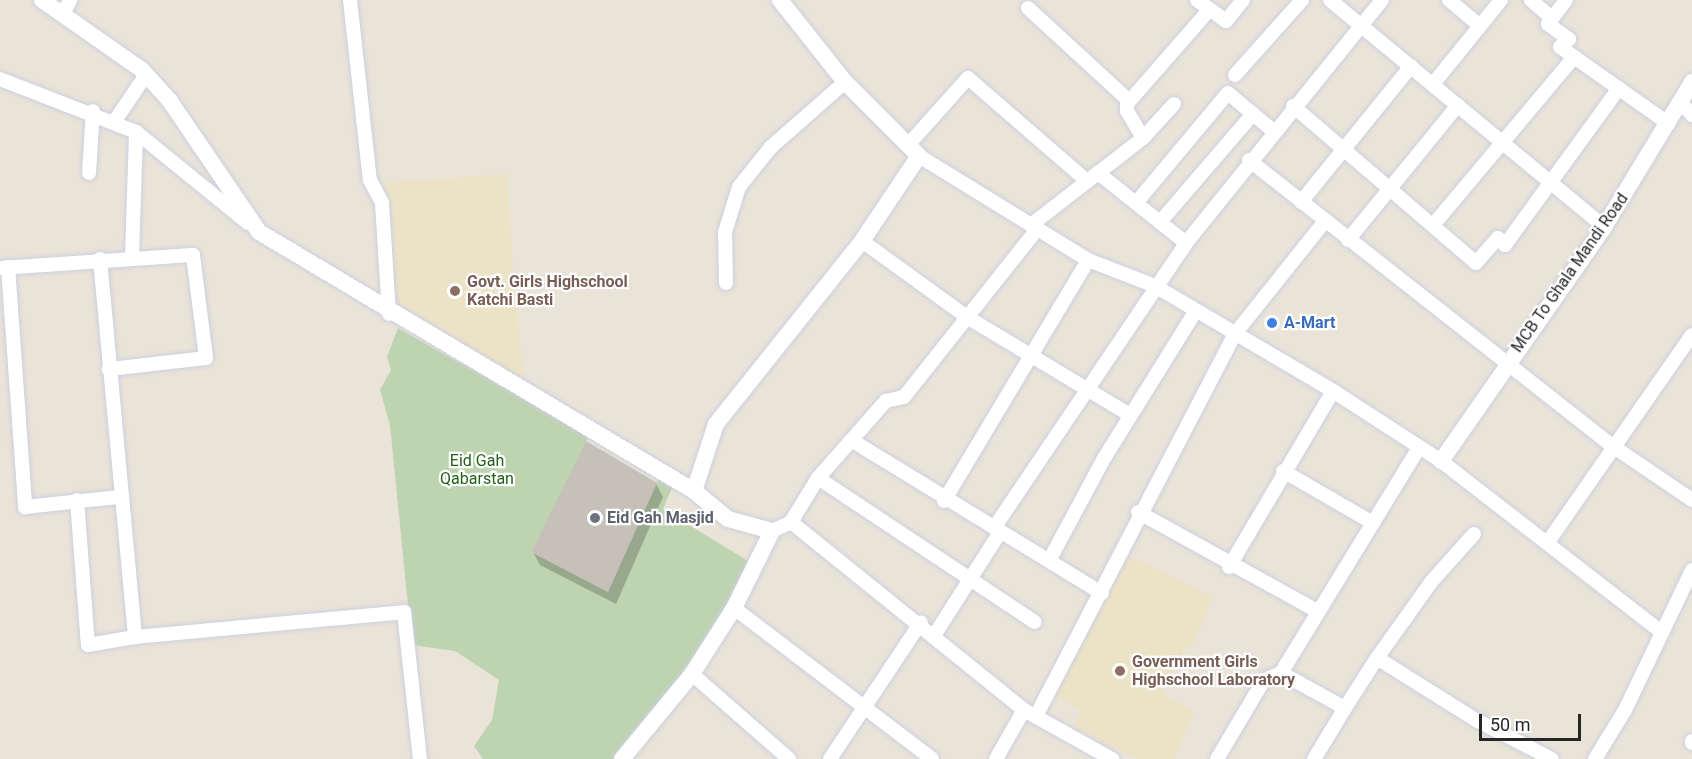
<!DOCTYPE html>
<html>
<head>
<meta charset="utf-8">
<style>
  body { margin:0 }
  #map { position:relative; width:1692px; height:759px; overflow:hidden; background:#eae4d8; font-family:Roboto,sans-serif }
  div>[style] { position:absolute }
  .education>* { inset:0; background:#ece3c7 }
  .cemetery>* { inset:0; background:#bed3af }
  .shadow>* { inset:0; background:#0003 }
  .building>* { inset:0; background:#c5c0b8 }
  .roads { filter:drop-shadow(0 0 2px #cdcfe0) drop-shadow(0 0 2px #cdcfe0) }
  .minor>* { height:14px; margin:-7px; padding:0 7px; transform-origin:7px; border-radius:7px; background:#fff }
  .tertiary>* { height:16px; margin:-8px; padding:0 8px; transform-origin:8px; border-radius:8px; background:#fff }
  .dots>* { width:16px; height:16px; translate:-50% -50%; box-sizing:border-box; border:3px solid #fff; border-radius:50% }
  span { translate:-50% -50%; white-space:nowrap; text-align:center; line-height:1.15; -webkit-text-stroke:4.5px #fff; paint-order:stroke }
  .street-label { font-size:16px; color:#272727 }
  .education-label { font-size:16px; color:#785e54; font-weight:700 }
  .left { translate:0 -50%; text-align:left }
  .shop-label { font-size:16px; color:#366cbe; font-weight:700 }
  .park-label { font-size:16px; color:#226119 }
  .worship-label { font-size:16px; color:#5b616d; font-weight:700 }
  .scale { position:absolute; left:1479px; top:714px; width:102px; height:27px; box-sizing:border-box; border:3px solid #272727; border-top:0; padding-left:8px; font-size:18px; line-height:21px; white-space:nowrap; color:#272727; -webkit-text-stroke:4px #fff; paint-order:stroke }
</style>
</head>
<body>
<div id="map">
  <div class="education">
    <div style="clip-path:polygon(508px 174px,513px 273px,524px 380px,398px 308px,382px 183px)"></div>
    <div style="clip-path:polygon(1125px 554px,1213px 597px,1191px 649px,1185px 646px,1162px 692px,1194px 713px,1174px 759px,1139px 759px,1075px 729px,1081px 711px,1055px 695px)"></div>
  </div>
  <div class="cemetery">
    <div style="clip-path:polygon(398px 328px,589px 436px,531px 552px,608px 592px,660px 475px,674px 483px,663px 509px,748px 561px,732px 605px,683px 678px,615px 759px,483px 759px,474px 746px,492px 720px,499px 680px,455px 651px,412px 645px,390px 425px,380px 390px,391px 370px,387px 357px)"></div>
  </div>
  <div class="shadow">
    <div style="clip-path:polygon(656px 484px,663px 497px,616px 604px,540px 565px,533px 552px)"></div>
  </div>
  <div class="building">
    <div style="clip-path:polygon(586px 441px,657px 483px,608px 592px,531px 552px)"></div>
  </div>
  <div class="roads">
    <div class="minor">
      <div style="left:350px;top:0;width:181px;rotate:83.7deg"></div>
      <div style="left:370px;top:180px;width:26px;rotate:62deg"></div>
      <div style="left:382px;top:203px;width:111px;rotate:86.4deg"></div>
      <div style="left:1197px;top:0;width:36px;rotate:36deg"></div>
      <div style="left:1226px;top:21px;width:27px;rotate:-51deg"></div>
      <div style="left:1330px;top:0;width:356px;rotate:39.6deg"></div>
      <div style="left:1449px;top:0;width:40px;rotate:40deg"></div>
      <div style="left:1531px;top:0;width:28px;rotate:41deg"></div>
      <div style="left:1566px;top:0;width:30px;rotate:127deg"></div>
      <div style="left:1548px;top:24px;width:26px;rotate:36deg"></div>
      <div style="left:1569px;top:39px;width:12px;rotate:138deg"></div>
      <div style="left:1560px;top:47px;width:133px;rotate:35.2deg"></div>
      <div style="left:1028px;top:8px;width:134px;rotate:42.6deg"></div>
      <div style="left:1127px;top:99px;width:12px;rotate:90deg"></div>
      <div style="left:1127px;top:111px;width:31px;rotate:59deg"></div>
      <div style="left:1143px;top:138px;width:57px;rotate:142.1deg"></div>
      <div style="left:63px;top:14px;width:16px;rotate:-63deg"></div>
      <div style="left:1235px;top:75px;width:101px;rotate:-48.2deg"></div>
      <div style="left:0;top:79px;width:146px;rotate:21.3deg"></div>
      <div style="left:136px;top:132px;width:144px;rotate:39.1deg"></div>
      <div style="left:1433px;top:84px;width:108px;rotate:-51deg"></div>
      <div style="left:1127px;top:104px;width:125px;rotate:-48.9deg"></div>
      <div style="left:1682px;top:104px;width:15px;rotate:48deg"></div>
      <div style="left:1293px;top:106px;width:241px;rotate:40.6deg"></div>
      <div style="left:1476px;top:263px;width:33px;rotate:-49deg"></div>
      <div style="left:1498px;top:238px;width:10px;rotate:45deg"></div>
      <div style="left:1505px;top:245px;width:194px;rotate:-54deg"></div>
      <div style="left:114px;top:122px;width:57px;rotate:-55.8deg"></div>
      <div style="left:1143px;top:138px;width:46px;rotate:-47.6deg"></div>
      <div style="left:908px;top:145px;width:90px;rotate:-48.2deg"></div>
      <div style="left:968px;top:78px;width:157px;rotate:40.9deg"></div>
      <div style="left:919px;top:156px;width:198px;rotate:31.6deg"></div>
      <div style="left:1088px;top:260px;width:72px;rotate:21.2deg"></div>
      <div style="left:1155px;top:286px;width:207px;rotate:30.5deg"></div>
      <div style="left:1333px;top:391px;width:129px;rotate:32.9deg"></div>
      <div style="left:1441px;top:461px;width:276px;rotate:37.8deg"></div>
      <div style="left:1249px;top:160px;width:461px;rotate:38.2deg"></div>
      <div style="left:1611px;top:445px;width:98px;rotate:34.2deg"></div>
      <div style="left:89px;top:173px;width:62px;rotate:-86.3deg"></div>
      <div style="left:1301px;top:202px;width:175px;rotate:-51deg"></div>
      <div style="left:1136px;top:203px;width:143px;rotate:-50.1deg"></div>
      <div style="left:1228px;top:93px;width:57px;rotate:40.1deg"></div>
      <div style="left:1160px;top:222px;width:143px;rotate:-49.3deg"></div>
      <div style="left:1434px;top:224px;width:218px;rotate:-50deg"></div>
      <div style="left:1031px;top:225px;width:85px;rotate:-37.8deg"></div>
      <div style="left:1098px;top:173px;width:112px;rotate:38.5deg"></div>
      <div style="left:1348px;top:240px;width:174px;rotate:-50.8deg"></div>
      <div style="left:862px;top:241px;width:130px;rotate:35.9deg"></div>
      <div style="left:967px;top:317px;width:190px;rotate:31deg"></div>
      <div style="left:132px;top:255px;width:123px;rotate:-88.1deg"></div>
      <div style="left:100px;top:259px;width:380px;rotate:84.7deg"></div>
      <div style="left:135px;top:637px;width:270px;rotate:-5.3deg"></div>
      <div style="left:404px;top:612px;width:148px;rotate:83.8deg"></div>
      <div style="left:8px;top:267px;width:241px;rotate:85.9deg"></div>
      <div style="left:25px;top:507px;width:95px;rotate:-6.1deg"></div>
      <div style="left:0;top:268px;width:193px;rotate:-3.9deg"></div>
      <div style="left:193px;top:255px;width:104px;rotate:82.8deg"></div>
      <div style="left:206px;top:358px;width:98px;rotate:173.5deg"></div>
      <div style="left:726px;top:283px;width:51px;rotate:-91.1deg"></div>
      <div style="left:725px;top:232px;width:47px;rotate:-72.7deg"></div>
      <div style="left:739px;top:187px;width:51px;rotate:-51.3deg"></div>
      <div style="left:771px;top:147px;width:98px;rotate:-41.3deg"></div>
      <div style="left:851px;top:440px;width:294px;rotate:31.4deg"></div>
      <div style="left:1283px;top:471px;width:104px;rotate:30deg"></div>
      <div style="left:818px;top:478px;width:260px;rotate:33.6deg"></div>
      <div style="left:77px;top:500px;width:145px;rotate:85.7deg"></div>
      <div style="left:88px;top:645px;width:48px;rotate:-9.7deg"></div>
      <div style="left:944px;top:501px;width:281px;rotate:-59.1deg"></div>
      <div style="left:1138px;top:512px;width:205px;rotate:28.9deg"></div>
      <div style="left:791px;top:522px;width:299px;rotate:38.9deg"></div>
      <div style="left:1024px;top:710px;width:101px;rotate:29.1deg"></div>
      <div style="left:994px;top:528px;width:344px;rotate:-56deg"></div>
      <div style="left:1186px;top:243px;width:312px;rotate:-51.1deg"></div>
      <div style="left:772px;top:531px;width:21px;rotate:-25deg"></div>
      <div style="left:791px;top:522px;width:52px;rotate:-58.5deg"></div>
      <div style="left:818px;top:478px;width:103px;rotate:-48.6deg"></div>
      <div style="left:886px;top:401px;width:18px;rotate:-13deg"></div>
      <div style="left:904px;top:397px;width:214px;rotate:-51.6deg"></div>
      <div style="left:1548px;top:542px;width:252px;rotate:-55.2deg"></div>
      <div style="left:1050px;top:559px;width:112px;rotate:-61.8deg"></div>
      <div style="left:1103px;top:460px;width:174px;rotate:-58.1deg"></div>
      <div style="left:1229px;top:567px;width:204px;rotate:-59.4deg"></div>
      <div style="left:734px;top:608px;width:249px;rotate:37.3deg"></div>
      <div style="left:935px;top:634px;width:119px;rotate:-57.4deg"></div>
      <div style="left:1377px;top:658px;width:95px;rotate:-54.5deg"></div>
      <div style="left:1432px;top:581px;width:63px;rotate:-48.2deg"></div>
      <div style="left:1281px;top:673px;width:73px;rotate:28.7deg"></div>
      <div style="left:1345px;top:708px;width:60px;rotate:121.3deg"></div>
      <div style="left:692px;top:674px;width:129px;rotate:41.2deg"></div>
      <div style="left:1345px;top:708px;width:59px;rotate:-57.4deg"></div>
      <div style="left:1377px;top:658px;width:117px;rotate:32.1deg"></div>
      <div style="left:1476px;top:720px;width:85px;rotate:27.2deg"></div>
      <div style="left:1036px;top:716px;width:429px;rotate:-62.5deg"></div>
      <div style="left:1234px;top:335px;width:146px;rotate:-51.4deg"></div>
      <div style="left:1692px;top:741px;width:2px;rotate:90deg"></div>
      <div style="left:830px;top:759px;width:164px;rotate:-56.4deg"></div>
      <div style="left:996px;top:759px;width:56px;rotate:-60.3deg"></div>
      <div style="left:1217px;top:759px;width:92px;rotate:-59.3deg"></div>
      <div style="left:1264px;top:680px;width:18px;rotate:-22deg"></div>
      <div style="left:1281px;top:673px;width:264px;rotate:-58.5deg"></div>
      <div style="left:1595px;top:759px;width:57px;rotate:-58.5deg"></div>
      <div style="left:1625px;top:710px;width:155px;rotate:-64.4deg"></div>
    </div>
    <div class="tertiary">
      <div style="left:42px;top:0;width:122px;rotate:35deg"></div>
      <div style="left:142px;top:70px;width:42px;rotate:47.9deg"></div>
      <div style="left:170px;top:101px;width:158px;rotate:55.8deg"></div>
      <div style="left:259px;top:232px;width:506px;rotate:30.77deg"></div>
      <div style="left:1441px;top:461px;width:285px;rotate:-55.1deg"></div>
      <div style="left:1604px;top:227px;width:170px;rotate:-58.7deg"></div>
      <div style="left:622px;top:759px;width:110px;rotate:-50.5deg"></div>
      <div style="left:692px;top:674px;width:78px;rotate:-57.5deg"></div>
      <div style="left:734px;top:608px;width:86px;rotate:-63.7deg"></div>
      <div style="left:772px;top:531px;width:46px;rotate:-164.7deg"></div>
      <div style="left:728px;top:519px;width:44px;rotate:-140.5deg"></div>
      <div style="left:694px;top:491px;width:71px;rotate:-71.8deg"></div>
      <div style="left:716px;top:424px;width:234px;rotate:-51.4deg"></div>
      <div style="left:862px;top:241px;width:102px;rotate:-56.2deg"></div>
      <div style="left:919px;top:156px;width:105px;rotate:-135deg"></div>
      <div style="left:845px;top:82px;width:105px;rotate:-128.4deg"></div>
    </div>
  </div>
  <div class="dots">
    <div style="left:455px;top:291px;background:#8d6e63"></div>
    <div style="left:1272px;top:323px;background:#3f7fe0"></div>
    <div style="left:595px;top:518px;background:#6b7280"></div>
    <div style="left:1120px;top:671px;background:#8d6e63"></div>
  </div>
  <div class="street-label">
    <span style="left:1570px;top:273px;rotate:-55deg">MCB To Ghala Mandi Road</span>
  </div>
  <div class="education-label">
    <span class="left" style="left:467px;top:291px">Govt. Girls Highschool<br>Katchi Basti</span>
    <span class="left" style="left:1132px;top:671px">Government Girls<br>Highschool Laboratory</span>
  </div>
  <div class="shop-label">
    <span class="left" style="left:1284px;top:323px">A-Mart</span>
  </div>
  <div class="park-label">
    <span style="left:477px;top:470px">Eid Gah<br>Qabarstan</span>
  </div>
  <div class="worship-label">
    <span class="left" style="left:607px;top:518px">Eid Gah Masjid</span>
  </div>
  <div class="scale">50 m</div>
</div>
</body>
</html>
